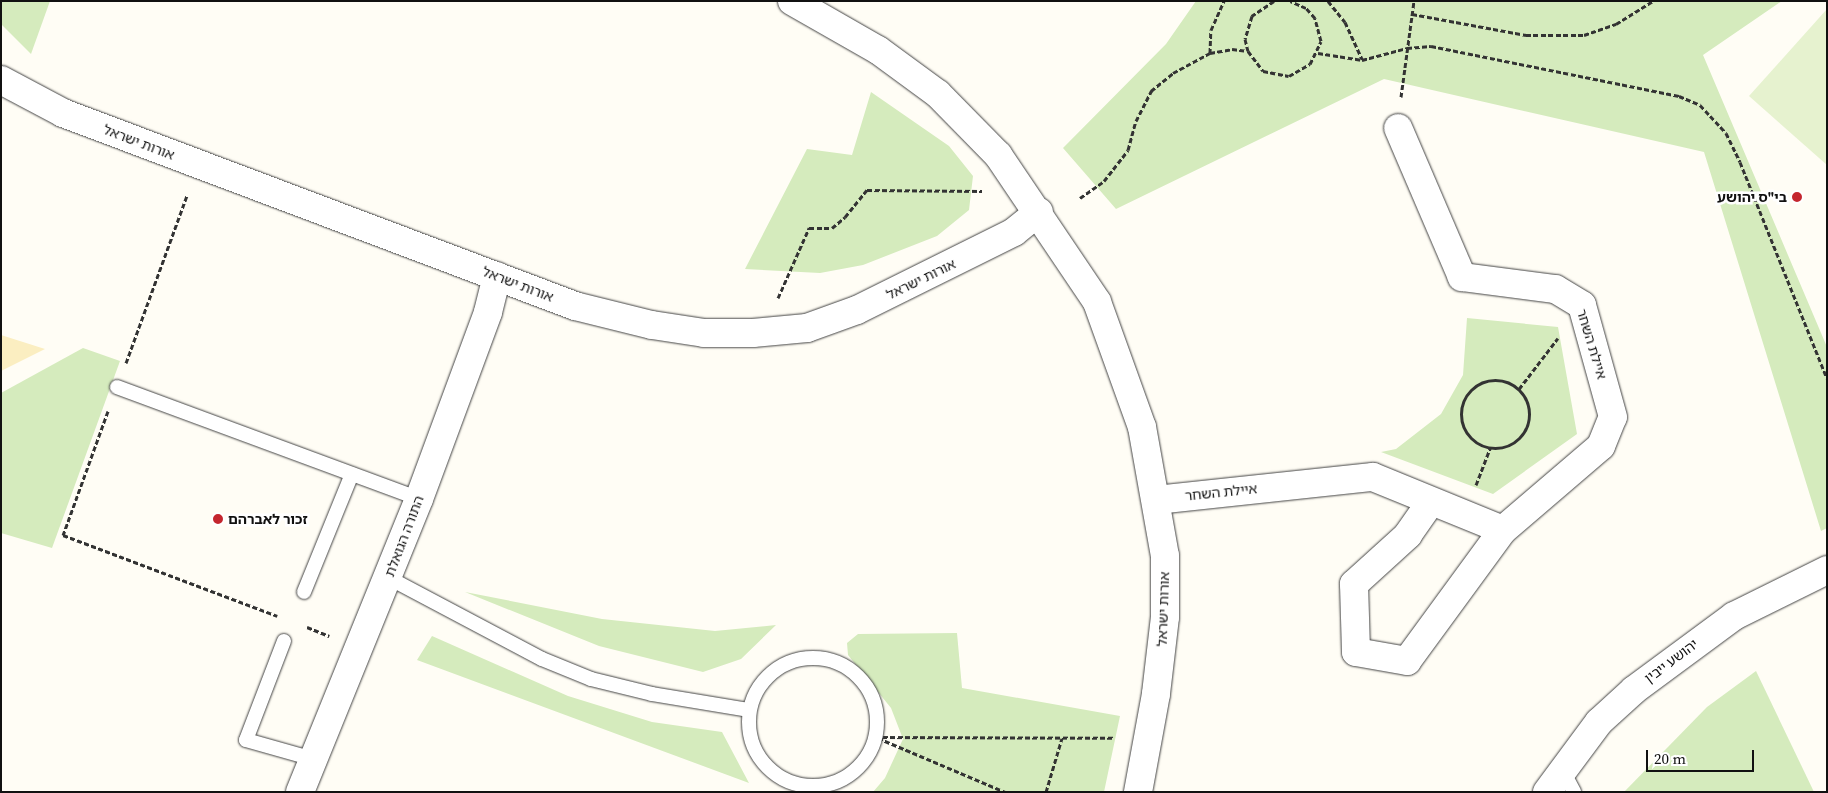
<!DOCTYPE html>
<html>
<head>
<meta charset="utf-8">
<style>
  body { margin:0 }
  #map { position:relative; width:1828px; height:793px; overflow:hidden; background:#fffdf5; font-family:"Source Serif 4","Noto Sans Hebrew",serif }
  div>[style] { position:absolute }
  .green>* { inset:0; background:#d5ebbd }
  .sand>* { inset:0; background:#fbeec1 }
  .pitch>* { inset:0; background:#e6f2cf }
  .path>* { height:3px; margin-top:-1.5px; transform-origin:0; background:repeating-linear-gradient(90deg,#333 0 5px,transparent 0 7.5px) }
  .path>.ring { margin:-1.5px; padding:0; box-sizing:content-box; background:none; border:3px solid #333; border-radius:50% }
  .roads { filter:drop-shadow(0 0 1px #444) drop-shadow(0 0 1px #444) }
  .service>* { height:14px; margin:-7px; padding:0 7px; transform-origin:7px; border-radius:7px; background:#fff }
  .service>.ring { margin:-7px; padding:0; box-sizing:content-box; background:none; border:14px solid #fff; border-radius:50% }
  .minor>* { height:28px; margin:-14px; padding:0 14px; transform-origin:14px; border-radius:14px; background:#fff }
  .dots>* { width:14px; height:14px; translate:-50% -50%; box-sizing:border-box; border:2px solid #fff; border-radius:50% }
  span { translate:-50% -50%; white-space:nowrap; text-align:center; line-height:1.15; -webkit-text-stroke:5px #fff; paint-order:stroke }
  .street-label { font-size:14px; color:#111 }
  .poi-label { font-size:14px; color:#111; font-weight:700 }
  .right { translate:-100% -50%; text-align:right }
  .left { translate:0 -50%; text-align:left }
  .frame { position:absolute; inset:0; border:2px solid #111; pointer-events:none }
  .scale { position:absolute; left:1646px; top:750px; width:108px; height:22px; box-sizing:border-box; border:2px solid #111; border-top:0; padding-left:6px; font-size:15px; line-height:18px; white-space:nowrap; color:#111; -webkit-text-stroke:4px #fff; paint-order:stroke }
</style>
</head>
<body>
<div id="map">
  <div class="green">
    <div style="clip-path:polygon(1px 1px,50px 1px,31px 54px,1px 24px)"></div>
    <div style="clip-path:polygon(1196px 1px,1782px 1px,1703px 55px,1827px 347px,1827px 528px,1821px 531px,1704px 152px,1384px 79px,1116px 209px,1063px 148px,1166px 44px)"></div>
    <div style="clip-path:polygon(871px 92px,949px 146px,973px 176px,969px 210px,937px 236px,863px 265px,820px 273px,745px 269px,807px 149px,852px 155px)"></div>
    <div style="clip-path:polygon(1467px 318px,1558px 327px,1577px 434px,1493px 494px,1381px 452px,1396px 449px,1441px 414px,1463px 375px)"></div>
    <div style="clip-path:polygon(83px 348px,120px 361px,52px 548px,1px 533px,1px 393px)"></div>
    <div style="clip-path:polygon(465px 592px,602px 619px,715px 631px,776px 625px,741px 659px,703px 672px,599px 646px)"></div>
    <div style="clip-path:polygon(957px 633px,962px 688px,1120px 716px,1104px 792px,873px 792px,885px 778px,903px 739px,891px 708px,848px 655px,847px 643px,858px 634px)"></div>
    <div style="clip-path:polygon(432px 636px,568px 696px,652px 722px,722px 732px,749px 783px,417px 660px)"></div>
    <div style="clip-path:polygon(1756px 671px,1814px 792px,1624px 792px,1707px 707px)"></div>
  </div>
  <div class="sand">
    <div style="clip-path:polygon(1px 335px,45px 349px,1px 371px)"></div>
  </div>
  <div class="pitch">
    <div style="clip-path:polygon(1827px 9px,1827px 165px,1749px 96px)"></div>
  </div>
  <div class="path">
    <div style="left:1274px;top:1px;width:27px;rotate:146deg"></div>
    <div style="left:1252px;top:16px;width:24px;rotate:107deg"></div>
    <div style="left:1245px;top:39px;width:12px;rotate:76deg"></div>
    <div style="left:1248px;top:51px;width:25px;rotate:53deg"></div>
    <div style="left:1263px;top:71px;width:26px;rotate:11deg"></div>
    <div style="left:1289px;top:76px;width:24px;rotate:-30deg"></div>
    <div style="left:1310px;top:64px;width:25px;rotate:-64deg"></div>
    <div style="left:1321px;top:41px;width:24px;rotate:-105deg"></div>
    <div style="left:1315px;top:18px;width:13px;rotate:-132deg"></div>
    <div style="left:1306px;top:8px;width:17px;rotate:-156deg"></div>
    <div style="left:1328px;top:1px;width:27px;rotate:51deg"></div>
    <div style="left:1345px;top:22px;width:41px;rotate:65.3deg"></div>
    <div style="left:1412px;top:14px;width:116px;rotate:10.4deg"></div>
    <div style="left:1526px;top:35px;width:58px"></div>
    <div style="left:1584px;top:35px;width:34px;rotate:-19deg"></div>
    <div style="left:1616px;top:24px;width:44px;rotate:-31.9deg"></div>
    <div style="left:1210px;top:53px;width:23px;rotate:-88deg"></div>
    <div style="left:1211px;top:30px;width:32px;rotate:-66deg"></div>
    <div style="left:1318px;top:53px;width:45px;rotate:9deg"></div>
    <div style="left:1362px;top:60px;width:47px;rotate:-14.9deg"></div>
    <div style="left:1407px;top:48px;width:24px;rotate:-5deg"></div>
    <div style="left:1431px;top:46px;width:253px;rotate:11.4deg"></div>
    <div style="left:1679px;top:96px;width:23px;rotate:23deg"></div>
    <div style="left:1700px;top:105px;width:38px;rotate:47deg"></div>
    <div style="left:1726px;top:133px;width:32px;rotate:64deg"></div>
    <div style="left:1740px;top:162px;width:233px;rotate:68.1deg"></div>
    <div style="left:1401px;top:97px;width:97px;rotate:-82.3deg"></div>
    <div style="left:1080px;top:198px;width:29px;rotate:-35deg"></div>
    <div style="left:1104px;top:181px;width:39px;rotate:-52deg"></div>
    <div style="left:1128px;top:150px;width:30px;rotate:-75deg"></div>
    <div style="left:1136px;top:121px;width:34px;rotate:-63deg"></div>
    <div style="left:1151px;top:91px;width:28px;rotate:-39deg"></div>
    <div style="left:1173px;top:73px;width:42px;rotate:-28.4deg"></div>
    <div style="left:1210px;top:53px;width:22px;rotate:-10deg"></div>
    <div style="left:1232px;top:49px;width:16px;rotate:7deg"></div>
    <div style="left:778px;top:298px;width:77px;rotate:-66.1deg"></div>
    <div style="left:809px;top:228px;width:23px"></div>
    <div style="left:832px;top:228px;width:17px;rotate:-40deg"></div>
    <div style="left:845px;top:217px;width:35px;rotate:-51deg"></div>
    <div style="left:867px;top:190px;width:115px;rotate:0.5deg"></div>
    <div style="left:126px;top:363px;width:179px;rotate:-70deg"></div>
    <div class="ring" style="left:1461px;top:380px;width:65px;height:65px"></div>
    <div style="left:1519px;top:389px;width:64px;rotate:-52.6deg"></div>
    <div style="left:108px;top:411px;width:132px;rotate:109.9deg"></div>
    <div style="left:63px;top:535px;width:229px;rotate:20.7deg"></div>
    <div style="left:1476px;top:485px;width:40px;rotate:-69deg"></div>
    <div style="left:307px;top:627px;width:24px;rotate:22deg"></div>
    <div style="left:875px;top:737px;width:240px;rotate:0.2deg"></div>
    <div style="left:878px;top:738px;width:138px;rotate:23deg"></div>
    <div style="left:1046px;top:792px;width:56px;rotate:-73.5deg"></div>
  </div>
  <div class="roads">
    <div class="service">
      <div style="left:117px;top:387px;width:322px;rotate:20.3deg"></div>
      <div style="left:389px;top:578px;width:173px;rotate:27.9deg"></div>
      <div style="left:542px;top:659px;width:53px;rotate:22.2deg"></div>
      <div style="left:591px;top:679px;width:63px;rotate:13.8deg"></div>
      <div style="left:652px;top:694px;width:98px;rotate:9.4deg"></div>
      <div style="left:304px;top:592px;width:127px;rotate:-67.9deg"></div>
      <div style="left:284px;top:641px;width:106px;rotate:111deg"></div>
      <div style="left:246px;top:740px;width:70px;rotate:15.8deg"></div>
      <div class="ring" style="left:749px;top:658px;width:114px;height:114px"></div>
      <div style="left:1562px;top:769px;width:26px;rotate:62deg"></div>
    </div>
    <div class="minor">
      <div style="left:792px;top:1px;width:99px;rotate:29.7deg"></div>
      <div style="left:878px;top:50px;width:74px;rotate:36.3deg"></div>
      <div style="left:938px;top:94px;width:86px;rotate:45.5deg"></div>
      <div style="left:998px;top:155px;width:177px;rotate:56deg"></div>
      <div style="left:1097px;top:302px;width:133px;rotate:70.2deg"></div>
      <div style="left:1142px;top:427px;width:131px;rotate:79.9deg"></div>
      <div style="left:1165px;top:556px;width:61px;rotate:90deg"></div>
      <div style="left:1165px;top:617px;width:78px;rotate:96.7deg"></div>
      <div style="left:1156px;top:694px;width:100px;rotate:100.4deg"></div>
      <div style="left:1px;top:80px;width:70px;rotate:28deg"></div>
      <div style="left:63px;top:113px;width:547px;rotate:20.65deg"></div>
      <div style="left:575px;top:306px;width:79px;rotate:13.9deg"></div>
      <div style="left:652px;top:325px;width:53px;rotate:8.7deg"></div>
      <div style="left:704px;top:333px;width:49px"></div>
      <div style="left:753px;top:333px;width:54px;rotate:-5.3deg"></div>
      <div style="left:807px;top:328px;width:53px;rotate:-19.8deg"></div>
      <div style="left:857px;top:310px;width:175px;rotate:-26.4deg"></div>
      <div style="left:1014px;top:232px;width:32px;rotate:-39deg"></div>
      <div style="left:1156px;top:500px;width:218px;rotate:-6.1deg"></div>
      <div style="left:1373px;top:477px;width:140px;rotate:22.2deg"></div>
      <div style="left:1503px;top:530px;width:129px;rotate:-40.6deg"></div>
      <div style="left:1601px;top:446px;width:31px;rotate:-68deg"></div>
      <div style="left:1613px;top:417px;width:116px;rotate:-105.5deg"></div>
      <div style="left:1582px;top:305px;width:31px;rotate:-149deg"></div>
      <div style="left:1555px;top:289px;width:94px;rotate:-172.6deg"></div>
      <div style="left:1462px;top:277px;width:162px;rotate:-113.2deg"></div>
      <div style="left:1430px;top:503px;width:39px;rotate:125deg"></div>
      <div style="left:1408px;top:535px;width:73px;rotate:137.8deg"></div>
      <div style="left:1354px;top:584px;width:68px;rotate:88.3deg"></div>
      <div style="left:1356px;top:652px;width:52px;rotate:10deg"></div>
      <div style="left:1407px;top:661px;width:162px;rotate:-53.8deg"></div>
      <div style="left:300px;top:792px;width:316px;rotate:-67.9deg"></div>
      <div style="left:419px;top:499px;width:199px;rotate:-69.7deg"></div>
      <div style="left:488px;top:312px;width:37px;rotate:-76deg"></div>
      <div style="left:1547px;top:792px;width:87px;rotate:-53.4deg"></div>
      <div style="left:1599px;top:722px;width:47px;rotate:-42.4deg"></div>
      <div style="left:1634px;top:690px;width:124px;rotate:-36.5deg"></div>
      <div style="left:1734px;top:616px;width:104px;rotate:-26.3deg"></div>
    </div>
  </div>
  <div class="dots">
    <div style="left:1797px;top:197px;background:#c4262e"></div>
    <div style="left:218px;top:519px;background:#c4262e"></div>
  </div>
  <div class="street-label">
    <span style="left:139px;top:142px;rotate:21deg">אורות ישראל</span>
    <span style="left:921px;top:279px;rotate:-26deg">אורות ישראל</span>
    <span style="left:518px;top:284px;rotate:21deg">אורות ישראל</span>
    <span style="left:1592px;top:344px;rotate:73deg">איילת השחר</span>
    <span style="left:1221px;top:492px;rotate:-6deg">איילת השחר</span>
    <span style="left:404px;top:536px;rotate:-69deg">התורה הגואלת</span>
    <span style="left:1163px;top:609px;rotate:-88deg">אורות ישראל</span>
    <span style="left:1671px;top:661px;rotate:-37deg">יהושע ייבין</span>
  </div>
  <div class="poi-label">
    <span class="right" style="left:1787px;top:197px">בי"ס יהושע</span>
    <span class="left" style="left:228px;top:519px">זכור לאברהם</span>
  </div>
  <div class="frame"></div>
  <div class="scale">20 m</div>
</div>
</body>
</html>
